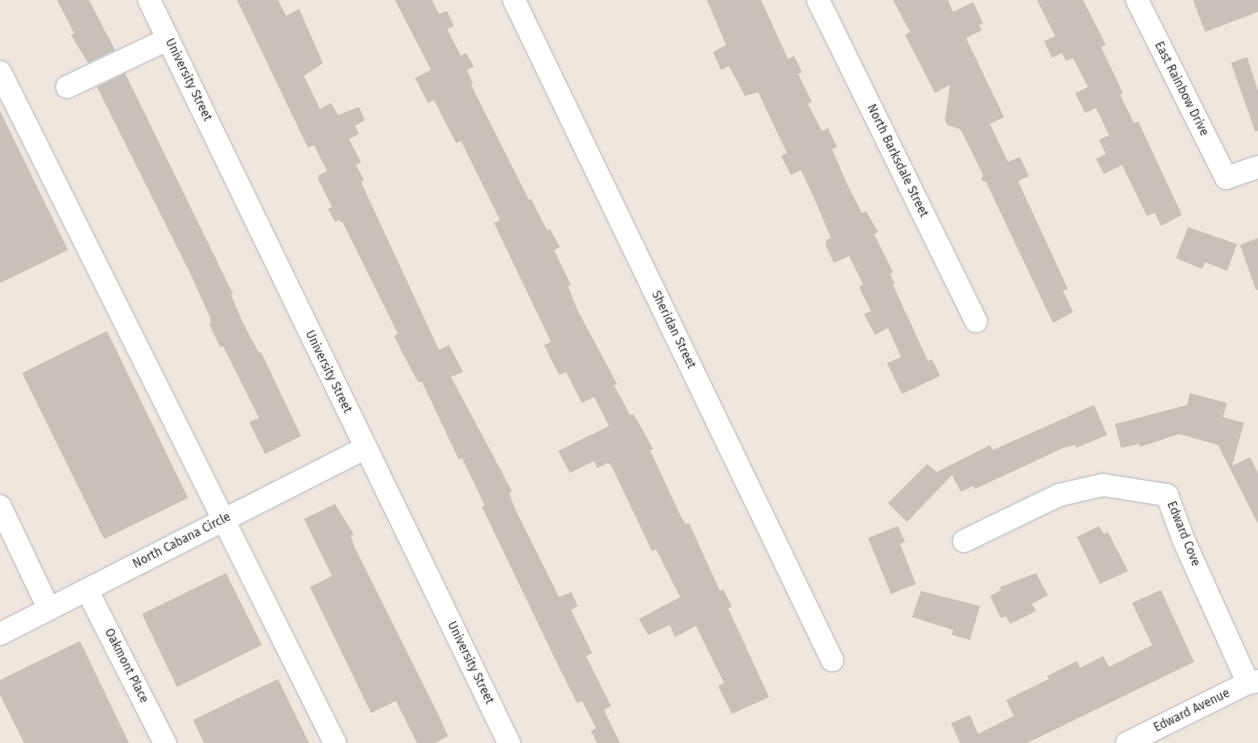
<!DOCTYPE html>
<html>
<head>
<meta charset="utf-8">
<style>
  body { margin:0 }
  #map { position:relative; width:1258px; height:743px; overflow:hidden; background:#efe6de; font-family:"Fira Sans",sans-serif }
  div>[style] { position:absolute }
  .building>* { inset:0; background:#c7c1b9 }
  .roads { filter:drop-shadow(0 0 1px #b2b6c1) drop-shadow(0 0 1px #b2b6c1) }
  .minor>* { height:22px; margin:-11px; padding:0 11px; transform-origin:11px; border-radius:11px; background:#fff }
  span { translate:-50% -50%; white-space:nowrap; text-align:center; line-height:1.15; -webkit-text-stroke:3.5px #fff; paint-order:stroke }
  .street-label { font-size:12px; color:#2c2c2c }
</style>
</head>
<body>
<div id="map">
  <div class="building">
    <div style="clip-path:polygon(57px 0,89px 0,115px 50px,88px 63px,71px 35px,74px 33px)"></div>
    <div style="clip-path:polygon(237px 0,278px 0,286px 16px,299px 9px,323px 63px,304px 76px,320px 109px,331px 103px,338px 115px,359px 107px,365px 120px,355px 126px,359px 134px,349px 139px,361px 162px,356px 165px,364px 180px,361px 182px,439px 350px,449px 345px,463px 372px,451px 377px,512px 491px,509px 493px,516px 511px,559px 597px,571px 592px,578px 606px,571px 610px,592px 653px,586px 656px,611px 706px,604px 710px,620px 743px,597px 743px,591px 731px,596px 728px,582px 701px,577px 703px,556px 661px,482px 507px,485px 506px,462px 458px,459px 460px,422px 382px,418px 382px,403px 354px,394px 336px,398px 334px,343px 223px,339px 220px,335px 222px,328px 209px,332px 207px,318px 179px,319px 175px,327px 171px,314px 145px,308px 148px)"></div>
    <div style="clip-path:polygon(395px 0,432px 0,439px 14px,447px 11px,454px 26px,447px 29px,461px 56px,466px 53px,474px 67px,467px 70px,473px 84px,471px 85px,529px 200px,531px 199px,547px 230px,550px 229px,560px 247px,554px 250px,571px 285px,568px 286px,577px 309px,617px 384px,614px 385px,630px 415px,633px 414px,640px 425px,653px 449px,650px 450px,681px 517px,686px 524px,689px 523px,720px 591px,723px 589px,732px 607px,728px 608px,769px 697px,732px 714px,718px 686px,724px 683px,696px 626px,675px 637px,670px 625px,648px 635px,639px 619px,680px 597px,656px 549px,652px 551px,611px 465px,608px 463px,597px 468px,594px 461px,570px 473px,558px 451px,609px 426px,594px 397px,582px 403px,566px 372px,559px 375px,544px 345px,551px 342px,494px 223px,500px 220px,461px 141px,456px 143px,434px 100px,428px 103px,415px 78px,431px 70px)"></div>
    <div style="clip-path:polygon(707px 0,761px 0,788px 59px,794px 56px,802px 72px,798px 74px,812px 102px,808px 104px,822px 131px,828px 128px,837px 147px,832px 149px,848px 186px,862px 213px,866px 211px,878px 232px,874px 234px,893px 272px,890px 274px,895px 284px,893px 285px,928px 361px,932px 359px,940px 376px,902px 394px,887px 363px,901px 357px,888px 328px,875px 335px,864px 314px,871px 311px,859px 287px,863px 284px,849px 256px,834px 263px,826px 246px,826px 240px,831px 238px,814px 198px,801px 170px,791px 175px,781px 156px,787px 153px,758px 92px,745px 96px,729px 66px,721px 70px,713px 52px,726px 45px)"></div>
    <div style="clip-path:polygon(893px 0,948px 0,953px 12px,973px 2px,983px 23px,979px 25px,982px 30px,966px 38px,1004px 117px,990px 124px,1008px 162px,1020px 157px,1029px 176px,1018px 181px,1068px 289px,1063px 291px,1073px 312px,1053px 323px,986px 182px,981px 180px,983px 175px,966px 140px,960px 129px,947px 125px,945px 120px,950px 85px,935px 93px,905px 35px,910px 32px)"></div>
    <div style="clip-path:polygon(1037px 0,1083px 0,1106px 45px,1101px 47px,1123px 93px,1120px 95px,1134px 123px,1138px 121px,1182px 215px,1161px 226px,1155px 213px,1147px 216px,1122px 165px,1104px 174px,1096px 159px,1106px 154px,1099px 140px,1109px 135px,1096px 108px,1085px 113px,1075px 93px,1088px 87px,1073px 58px,1066px 61px,1062px 53px,1052px 58px,1044px 41px,1055px 36px)"></div>
    <div style="clip-path:polygon(1193px 0,1258px 0,1258px 12px,1205px 32px)"></div>
    <div style="clip-path:polygon(1247px 57px,1258px 91px,1258px 131px,1255px 131px,1231px 63px)"></div>
    <div style="clip-path:polygon(125px 73px,233px 294px,231px 295px,243px 323px,259px 353px,261px 352px,301px 436px,265px 454px,249px 422px,259px 418px,223px 346px,220px 347px,209px 324px,211px 323px,210px 317px,190px 273px,97px 87px)"></div>
    <div style="clip-path:polygon(0 111px,68px 250px,0 283px)"></div>
    <div style="clip-path:polygon(1188px 227px,1237px 244px,1227px 271px,1205px 262px,1202px 269px,1176px 258px)"></div>
    <div style="clip-path:polygon(1258px 238px,1258px 290px,1256px 290px,1240px 245px)"></div>
    <div style="clip-path:polygon(107px 331px,188px 498px,104px 539px,22px 373px)"></div>
    <div style="clip-path:polygon(1190px 393px,1227px 403px,1223px 417px,1244px 423px,1232px 466px,1250px 457px,1258px 473px,1258px 524px,1218px 445px,1179px 434px,1140px 447px,1139px 444px,1121px 448px,1115px 424px,1187px 405px)"></div>
    <div style="clip-path:polygon(1094px 405px,1107px 435px,1076px 448px,1075px 445px,1063px 448px,975px 489px,973px 486px,961px 492px,952px 475px,907px 522px,888px 503px,927px 464px,937px 472px,990px 445px,993px 450px)"></div>
    <div style="clip-path:polygon(335px 504px,354px 535px,351px 536px,354px 546px,441px 720px,448px 736px,435px 743px,417px 743px,396px 701px,371px 713px,310px 587px,332px 576px,304px 519px)"></div>
    <div style="clip-path:polygon(898px 526px,905px 542px,900px 544px,916px 584px,891px 594px,868px 538px)"></div>
    <div style="clip-path:polygon(1099px 526px,1104px 534px,1108px 532px,1128px 571px,1100px 584px,1077px 537px)"></div>
    <div style="clip-path:polygon(226px 573px,262px 645px,177px 687px,142px 614px)"></div>
    <div style="clip-path:polygon(1036px 573px,1048px 595px,1032px 604px,1036px 611px,1010px 624px,1006px 616px,1001px 618px,990px 596px,1001px 590px,1000px 587px)"></div>
    <div style="clip-path:polygon(1161px 590px,1194px 662px,1027px 743px,960px 743px,951px 723px,970px 715px,978px 734px,1014px 716px,1006px 700px,1049px 679px,1047px 676px,1077px 661px,1080px 668px,1103px 656px,1109px 667px,1152px 645px,1132px 603px)"></div>
    <div style="clip-path:polygon(921px 591px,980px 606px,970px 640px,952px 635px,953px 630px,912px 617px)"></div>
    <div style="clip-path:polygon(80px 641px,129px 743px,24px 743px,0 695px,0 680px)"></div>
    <div style="clip-path:polygon(278px 679px,309px 743px,204px 743px,193px 720px)"></div>
  </div>
  <div class="roads">
    <div class="minor">
      <div style="left:149px;top:0;width:826px;rotate:64.15deg"></div>
      <div style="left:514px;top:0;width:733px;rotate:64.27deg"></div>
      <div style="left:818px;top:0;width:358px;rotate:63.8deg"></div>
      <div style="left:1137px;top:0;width:199px;rotate:63.4deg"></div>
      <div style="left:1226px;top:178px;width:34px;rotate:-19deg"></div>
      <div style="left:0;top:72px;width:750px;rotate:63.47deg"></div>
      <div style="left:67px;top:87px;width:112px;rotate:-25.4deg"></div>
      <div style="left:0;top:506px;width:114px;rotate:64.6deg"></div>
      <div style="left:964px;top:541px;width:106px;rotate:-25.8deg"></div>
      <div style="left:1059px;top:495px;width:45px;rotate:-12.8deg"></div>
      <div style="left:1103px;top:485px;width:65px;rotate:8.9deg"></div>
      <div style="left:1167px;top:495px;width:49px;rotate:69.7deg"></div>
      <div style="left:1184px;top:541px;width:156px;rotate:65.7deg"></div>
      <div style="left:87px;top:590px;width:172px;rotate:63deg"></div>
      <div style="left:0;top:634px;width:410px;rotate:-27deg"></div>
      <div style="left:1127px;top:743px;width:135px;rotate:-26.4deg"></div>
      <div style="left:1248px;top:683px;width:10px;rotate:-11deg"></div>
    </div>
  </div>
  <div class="street-label">
    <span style="left:188px;top:80px;rotate:64deg">University Street</span>
    <span style="left:1181px;top:89px;rotate:63deg">East Rainbow Drive</span>
    <span style="left:897px;top:161px;rotate:64deg">North Barksdale Street</span>
    <span style="left:673px;top:330px;rotate:64deg">Sheridan Street</span>
    <span style="left:328px;top:372px;rotate:64deg">University Street</span>
    <span style="left:1183px;top:534px;rotate:68deg">Edward Cove</span>
    <span style="left:182px;top:541px;rotate:-27deg">North Cabana Circle</span>
    <span style="left:470px;top:663px;rotate:64deg">University Street</span>
    <span style="left:126px;top:666px;rotate:63deg">Oakmont Place</span>
    <span style="left:1192px;top:711px;rotate:-26deg">Edward Avenue</span>
  </div>
</div>
</body>
</html>
